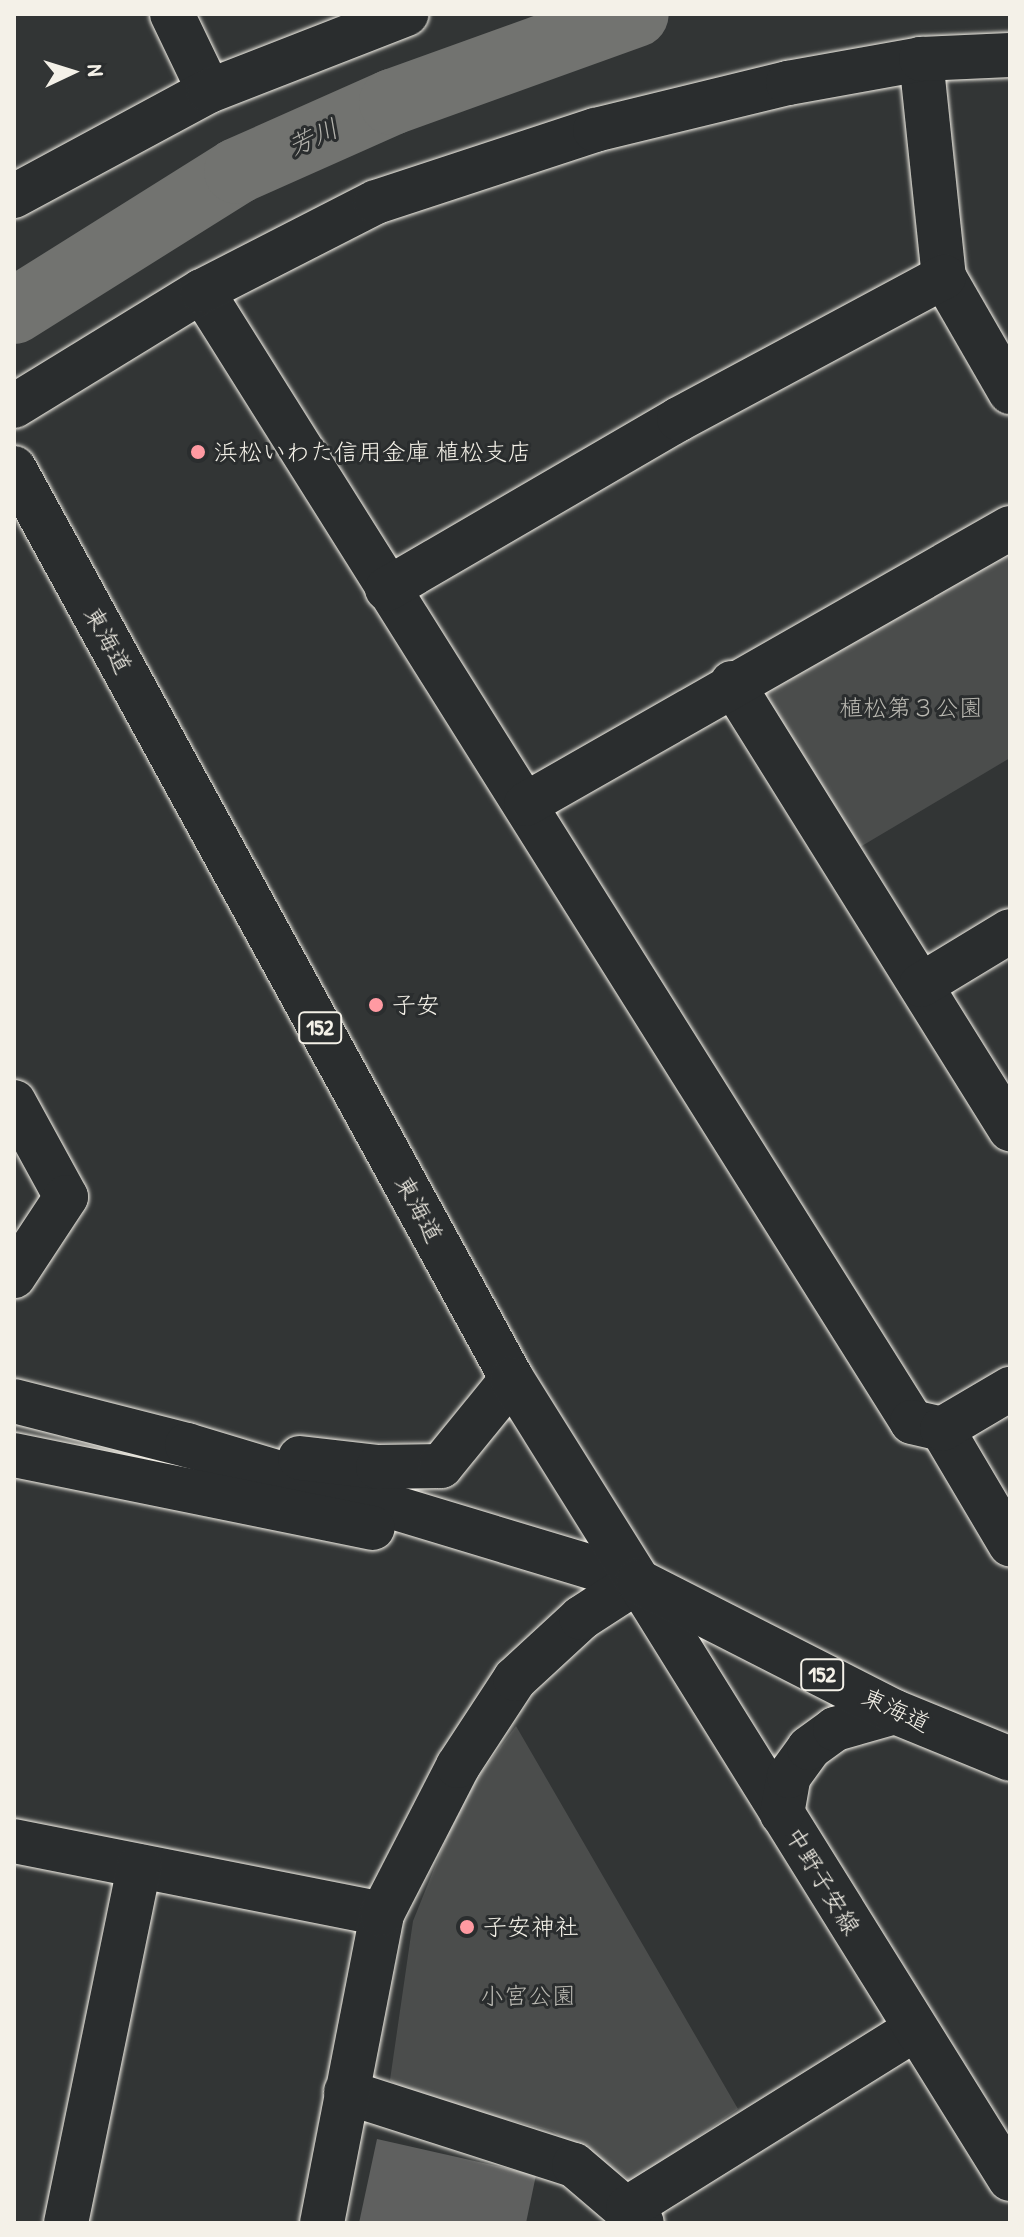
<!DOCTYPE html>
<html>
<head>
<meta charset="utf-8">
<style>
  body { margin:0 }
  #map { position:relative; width:1024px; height:2237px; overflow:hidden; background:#323535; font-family:"Patrick Hand","Klee One",sans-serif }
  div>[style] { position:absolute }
  .green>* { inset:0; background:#4b4d4c }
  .river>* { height:66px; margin:-33px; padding:0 33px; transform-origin:33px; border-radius:33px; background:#727370 }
  .building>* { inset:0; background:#5f605f }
  .roads { filter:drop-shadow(0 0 2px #f4f1e8) drop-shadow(0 0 2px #f4f1e8) }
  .minor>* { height:44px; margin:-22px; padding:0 22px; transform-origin:22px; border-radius:22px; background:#2a2d2e }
  .major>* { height:44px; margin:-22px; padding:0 22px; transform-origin:22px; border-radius:22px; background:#2a2d2e }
  .highway>* { height:44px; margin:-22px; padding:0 22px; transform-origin:22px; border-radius:22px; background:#2a2d2e }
  .dots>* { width:22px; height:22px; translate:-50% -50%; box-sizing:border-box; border:4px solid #2a2d2e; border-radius:50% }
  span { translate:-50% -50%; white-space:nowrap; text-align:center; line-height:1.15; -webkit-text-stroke:6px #2a2d2e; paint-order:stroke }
  .shield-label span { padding:2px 6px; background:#2a2d2e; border:2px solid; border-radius:6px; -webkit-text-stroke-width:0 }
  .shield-label { font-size:22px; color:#f4f1e8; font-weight:700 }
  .poi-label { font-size:24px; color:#f4f1e8 }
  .left { translate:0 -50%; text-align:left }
  .street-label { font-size:24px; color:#f4f1e8 }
  .park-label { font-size:24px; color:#b9b8b1 }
  .water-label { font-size:26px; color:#b3b2ac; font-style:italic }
  .frame { position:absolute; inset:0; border:16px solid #f4f1e8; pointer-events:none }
  .north { position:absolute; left:32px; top:32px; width:80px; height:80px; -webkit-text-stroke:6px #2a2d2e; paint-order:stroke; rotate:86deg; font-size:22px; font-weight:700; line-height:32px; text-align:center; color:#f4f1e8 }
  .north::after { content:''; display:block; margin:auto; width:28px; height:36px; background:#f4f1e8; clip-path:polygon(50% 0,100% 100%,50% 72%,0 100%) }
</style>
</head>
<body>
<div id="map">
  <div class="green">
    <div style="clip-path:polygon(1010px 539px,1010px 758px,855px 850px,765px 696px,769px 682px)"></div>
    <div style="clip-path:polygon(516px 1726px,738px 2109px,633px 2182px,552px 2131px,407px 2094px,390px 2080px,413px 1921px,463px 1797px)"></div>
  </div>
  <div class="river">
    <div style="left:14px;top:311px;width:263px;rotate:-32.1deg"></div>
    <div style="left:237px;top:171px;width:170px;rotate:-24deg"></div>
    <div style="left:392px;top:102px;width:259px;rotate:-19.8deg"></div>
  </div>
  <div class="building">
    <div style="clip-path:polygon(377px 2139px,536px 2175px,526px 2223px,359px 2223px)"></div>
  </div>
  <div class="roads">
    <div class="minor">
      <div style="left:172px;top:14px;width:85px;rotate:64.3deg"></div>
      <div style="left:921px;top:59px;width:219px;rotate:84deg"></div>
      <div style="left:944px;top:277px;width:133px;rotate:60.1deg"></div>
      <div style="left:14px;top:196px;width:221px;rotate:-28.3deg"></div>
      <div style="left:209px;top:91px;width:212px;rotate:-21.3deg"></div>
      <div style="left:202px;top:291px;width:1335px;rotate:57.88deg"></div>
      <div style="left:912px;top:1422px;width:31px;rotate:13deg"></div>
      <div style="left:942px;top:1429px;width:134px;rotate:59.4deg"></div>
      <div style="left:14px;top:406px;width:220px;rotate:-31.5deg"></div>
      <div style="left:202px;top:291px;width:195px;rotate:-27.1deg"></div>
      <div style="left:376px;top:202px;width:231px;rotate:-18.2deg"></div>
      <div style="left:595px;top:130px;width:199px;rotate:-13.7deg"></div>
      <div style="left:788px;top:83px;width:135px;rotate:-10.2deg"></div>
      <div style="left:921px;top:59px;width:89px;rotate:-2.6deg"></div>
      <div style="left:387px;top:589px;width:338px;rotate:-30.2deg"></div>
      <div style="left:679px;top:419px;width:301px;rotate:-28.2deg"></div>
      <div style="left:732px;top:683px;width:526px;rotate:58.06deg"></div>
      <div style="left:526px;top:804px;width:557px;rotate:-29.69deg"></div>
      <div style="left:921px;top:985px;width:104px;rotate:-31.2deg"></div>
      <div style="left:14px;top:1102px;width:108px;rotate:61.3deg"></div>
      <div style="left:66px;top:1197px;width:95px;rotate:123.4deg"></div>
      <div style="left:14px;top:1401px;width:179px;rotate:14.3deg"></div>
      <div style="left:187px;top:1445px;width:471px;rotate:16.8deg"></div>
      <div style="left:942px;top:1429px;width:79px;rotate:-30.5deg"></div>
      <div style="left:14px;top:1455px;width:366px;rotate:11.5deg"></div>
      <div style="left:300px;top:1458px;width:79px;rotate:6.6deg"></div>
      <div style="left:378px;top:1467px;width:63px;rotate:-0.9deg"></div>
      <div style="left:441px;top:1466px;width:112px;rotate:-50.8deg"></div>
      <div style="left:14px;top:1841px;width:375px;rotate:11.2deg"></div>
      <div style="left:346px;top:2092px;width:239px;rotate:17.8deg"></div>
      <div style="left:574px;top:2165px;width:89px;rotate:40.5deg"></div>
      <div style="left:628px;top:2208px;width:337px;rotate:-31.9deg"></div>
      <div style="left:66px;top:2223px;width:364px;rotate:-78.4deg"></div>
      <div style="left:322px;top:2223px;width:315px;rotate:-79deg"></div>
      <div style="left:382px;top:1914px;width:166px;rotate:-62.8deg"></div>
      <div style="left:458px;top:1766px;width:104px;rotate:-56.8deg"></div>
      <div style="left:515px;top:1679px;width:90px;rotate:-42.7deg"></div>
      <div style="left:581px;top:1618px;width:68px;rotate:-33deg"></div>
    </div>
    <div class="major">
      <div style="left:638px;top:1581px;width:704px;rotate:58.12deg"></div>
      <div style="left:782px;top:1814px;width:39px;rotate:-80deg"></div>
      <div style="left:789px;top:1776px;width:34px;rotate:-54deg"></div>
      <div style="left:809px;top:1748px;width:32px;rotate:-36deg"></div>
      <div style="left:835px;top:1729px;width:62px;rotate:-15.8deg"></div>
    </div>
    <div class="highway">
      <div style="left:14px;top:468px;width:1038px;rotate:61.34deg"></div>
      <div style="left:512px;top:1379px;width:238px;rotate:58deg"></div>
      <div style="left:638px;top:1581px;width:288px;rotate:27deg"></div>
      <div style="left:895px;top:1712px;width:124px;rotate:22.2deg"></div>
    </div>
  </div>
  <div class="dots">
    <div style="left:198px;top:452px;background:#ff9aa2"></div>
    <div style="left:376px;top:1005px;background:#ff9aa2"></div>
    <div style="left:467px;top:1927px;background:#ff9aa2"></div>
  </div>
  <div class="shield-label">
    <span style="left:320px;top:1028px">152</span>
    <span style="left:822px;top:1675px">152</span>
  </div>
  <div class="poi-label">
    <span class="left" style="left:214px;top:452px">浜松いわた信用金庫 植松支店</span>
    <span class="left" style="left:392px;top:1005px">子安</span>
    <span class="left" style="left:483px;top:1927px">子安神社</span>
  </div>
  <div class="street-label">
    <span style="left:108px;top:640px;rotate:61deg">東海道</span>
    <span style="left:419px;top:1209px;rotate:61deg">東海道</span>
    <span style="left:896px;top:1710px;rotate:25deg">東海道</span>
    <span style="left:823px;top:1881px;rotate:59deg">中野子安線</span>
  </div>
  <div class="park-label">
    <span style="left:911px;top:708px">植松第３公園</span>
    <span style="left:528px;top:1996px">小宮公園</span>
  </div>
  <div class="water-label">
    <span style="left:313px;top:137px;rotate:-24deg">芳川</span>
  </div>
  <div class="frame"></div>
  <div class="north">N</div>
</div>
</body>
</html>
